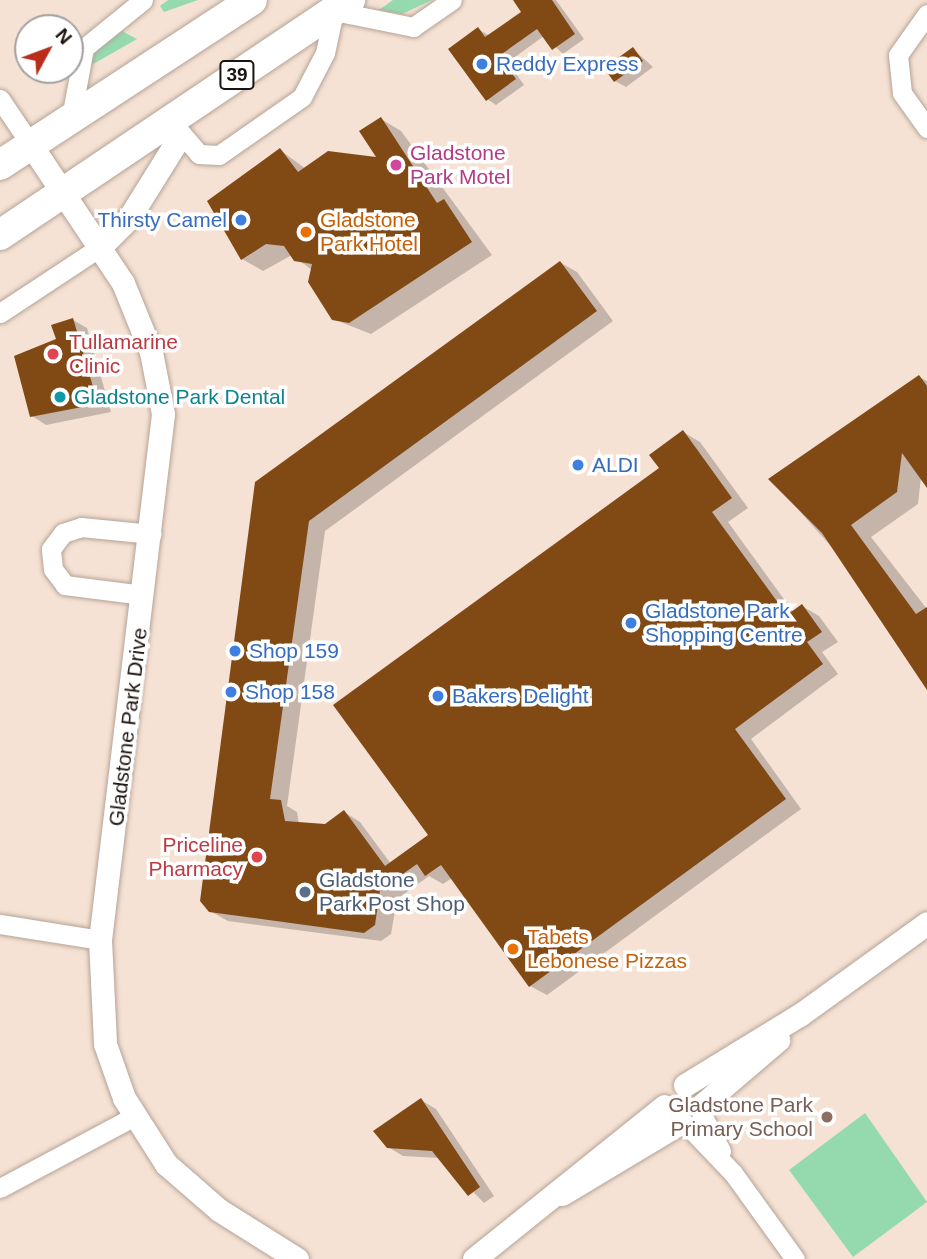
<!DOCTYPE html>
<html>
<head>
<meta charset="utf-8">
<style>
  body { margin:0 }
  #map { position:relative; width:927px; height:1259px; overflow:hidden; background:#f5e2d4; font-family:Arial,sans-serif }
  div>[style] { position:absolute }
  .green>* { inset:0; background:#95daaf }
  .shadow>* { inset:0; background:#0003 }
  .building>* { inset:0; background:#814914 }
  .roads { filter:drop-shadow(0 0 2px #b5a396) drop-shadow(0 0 2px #b5a396) }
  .minor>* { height:19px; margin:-9.5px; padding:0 9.5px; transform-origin:9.5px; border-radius:9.5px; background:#fff }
  .tertiary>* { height:23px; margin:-11.5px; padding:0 11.5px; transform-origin:11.5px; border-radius:11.5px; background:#fff }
  .primary>* { height:30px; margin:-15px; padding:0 15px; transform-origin:15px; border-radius:15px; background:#fff }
  .dots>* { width:19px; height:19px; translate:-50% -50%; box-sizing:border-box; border:4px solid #fff; border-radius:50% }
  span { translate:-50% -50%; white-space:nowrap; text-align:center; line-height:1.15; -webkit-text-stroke:7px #fff; paint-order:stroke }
  .shield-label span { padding:2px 5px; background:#fff; border:2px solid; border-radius:5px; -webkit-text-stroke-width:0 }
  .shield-label { font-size:19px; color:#1a130f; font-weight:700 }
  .shop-label { font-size:21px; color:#366cbe }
  .left { translate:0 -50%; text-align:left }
  .right { translate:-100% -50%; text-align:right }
  .hotel-label { font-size:21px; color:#b23c85 }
  .food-label { font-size:21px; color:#c56008 }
  .health-label { font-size:21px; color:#be3a42 }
  .culture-label { font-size:21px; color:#0d838f }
  .street-label { font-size:21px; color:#1a130f }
  .service-label { font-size:21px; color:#4e5e75 }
  .education-label { font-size:21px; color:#785e54 }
  .north { position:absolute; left:14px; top:14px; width:70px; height:70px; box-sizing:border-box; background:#fff; border:2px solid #a3a19f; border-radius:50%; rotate:49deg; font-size:19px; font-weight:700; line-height:28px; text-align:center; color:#1a130f }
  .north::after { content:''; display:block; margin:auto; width:24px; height:32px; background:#ba2d1b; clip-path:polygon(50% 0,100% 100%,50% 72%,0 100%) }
</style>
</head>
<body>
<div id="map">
  <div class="green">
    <div style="clip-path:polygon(168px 0,198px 0,164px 12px,160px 6px)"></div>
    <div style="clip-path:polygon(393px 0,432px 0,402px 14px,379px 10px)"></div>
    <div style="clip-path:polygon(122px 31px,137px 39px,88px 67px,96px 50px)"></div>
    <div style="clip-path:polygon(865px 1113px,927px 1202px,853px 1257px,789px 1170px)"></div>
  </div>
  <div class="shadow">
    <div style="clip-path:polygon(515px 0,556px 0,584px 39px,563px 54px,544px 36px,508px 62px,524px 85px,496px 105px,487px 99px,478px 29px,488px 35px,524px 12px)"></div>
    <div style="clip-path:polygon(633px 49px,653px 67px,626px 87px,615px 81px)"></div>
    <div style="clip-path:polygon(381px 119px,401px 131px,492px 255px,371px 334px,333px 319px,312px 270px,292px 255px,263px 271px,242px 259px,280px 150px,306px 169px,379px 160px)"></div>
    <div style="clip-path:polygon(561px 263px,577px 272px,613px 321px,325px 531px,287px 806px,297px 812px,299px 824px,325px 826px,344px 812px,360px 822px,391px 864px,431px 835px,683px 432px,700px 442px,748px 508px,728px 522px,794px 613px,802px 606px,819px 616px,838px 642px,822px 652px,838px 674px,751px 739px,801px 809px,547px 995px,530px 986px,452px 878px,443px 884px,429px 876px,397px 899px,391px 934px,381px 941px,228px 921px,210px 911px,256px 483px)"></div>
    <div style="clip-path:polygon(73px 320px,87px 328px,111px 412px,46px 425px,32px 416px,58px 340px)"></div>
    <div style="clip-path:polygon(919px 377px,927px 381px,927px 485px,921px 477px,918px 504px,871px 537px,927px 609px,927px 689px,844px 561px,771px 479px)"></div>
    <div style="clip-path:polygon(421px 1100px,436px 1109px,494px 1196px,484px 1203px,440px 1158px,403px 1156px,388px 1147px)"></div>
  </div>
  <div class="building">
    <div style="clip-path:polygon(513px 0,552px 0,575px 34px,552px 50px,537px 29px,499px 56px,516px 79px,486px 101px,448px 49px,478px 27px,485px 37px,521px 12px)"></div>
    <div style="clip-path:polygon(633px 47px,643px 61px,614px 82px,604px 68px)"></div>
    <div style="clip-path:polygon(381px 117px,437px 203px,444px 199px,472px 242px,349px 323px,332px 320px,308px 282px,312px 264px,294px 261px,284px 246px,266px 244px,241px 260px,207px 201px,280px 148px,298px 172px,328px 151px,376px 157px,359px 131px)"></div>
    <div style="clip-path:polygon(560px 261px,597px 311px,309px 521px,270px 799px,281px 800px,285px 821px,325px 824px,344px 810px,385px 866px,428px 835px,333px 705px,659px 468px,649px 455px,683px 430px,732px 498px,712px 512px,787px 615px,802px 604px,822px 632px,807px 642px,823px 664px,735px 729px,786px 799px,529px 987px,441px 865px,425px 876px,417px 864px,380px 890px,375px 925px,364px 933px,209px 912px,200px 901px,255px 482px)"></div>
    <div style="clip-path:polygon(73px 318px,98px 404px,30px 417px,14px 356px,56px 339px,51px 325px)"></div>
    <div style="clip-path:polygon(919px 375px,927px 386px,927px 488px,902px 453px,897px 492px,851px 525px,916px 614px,927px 607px,927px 690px,822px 533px,768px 479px)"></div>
    <div style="clip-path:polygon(421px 1098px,480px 1187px,468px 1196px,432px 1151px,387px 1148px,373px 1131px)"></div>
  </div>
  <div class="roads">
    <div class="minor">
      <div style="left:927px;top:14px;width:50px;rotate:125.3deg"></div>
      <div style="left:898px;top:55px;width:38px;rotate:84deg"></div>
      <div style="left:902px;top:93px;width:43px;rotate:54.5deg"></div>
      <div style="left:0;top:99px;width:55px;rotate:56deg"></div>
      <div style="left:71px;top:118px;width:71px;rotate:-79.5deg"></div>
      <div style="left:84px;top:48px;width:76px;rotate:-39.1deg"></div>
      <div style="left:169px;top:119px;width:46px;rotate:49.4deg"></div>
      <div style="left:199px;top:154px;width:20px;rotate:3deg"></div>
      <div style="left:219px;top:155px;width:101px;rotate:-34.9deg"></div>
      <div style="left:302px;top:97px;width:50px;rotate:-62.4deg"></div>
      <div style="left:325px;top:53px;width:43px;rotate:-77.9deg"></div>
      <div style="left:334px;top:11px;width:81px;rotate:11.4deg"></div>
      <div style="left:413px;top:27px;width:47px;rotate:-34.7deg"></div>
      <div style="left:0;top:313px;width:120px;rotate:-33.4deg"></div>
      <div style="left:143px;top:595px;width:79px;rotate:-172.7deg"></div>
      <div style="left:65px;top:585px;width:20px;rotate:-127deg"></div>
      <div style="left:53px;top:569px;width:20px;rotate:-96deg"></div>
      <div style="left:51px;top:549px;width:20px;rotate:-53deg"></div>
      <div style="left:63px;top:533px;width:19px;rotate:-18deg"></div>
      <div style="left:81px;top:527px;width:71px;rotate:5.6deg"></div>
      <div style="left:0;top:924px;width:101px;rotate:9.1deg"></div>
      <div style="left:701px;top:1113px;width:43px;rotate:62.2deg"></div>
      <div style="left:686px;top:1124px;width:68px;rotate:46.2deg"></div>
      <div style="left:733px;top:1173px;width:106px;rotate:54.2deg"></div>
      <div style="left:0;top:1188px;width:151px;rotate:-28.1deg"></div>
    </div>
    <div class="tertiary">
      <div style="left:31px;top:145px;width:166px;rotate:56.3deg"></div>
      <div style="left:123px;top:283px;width:74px;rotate:67.9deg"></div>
      <div style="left:151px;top:352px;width:63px;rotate:79deg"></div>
      <div style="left:163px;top:414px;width:530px;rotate:96.83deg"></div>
      <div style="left:100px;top:940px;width:104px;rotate:87.2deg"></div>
      <div style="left:105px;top:1044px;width:57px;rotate:70.6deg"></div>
      <div style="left:124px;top:1098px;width:78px;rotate:57.5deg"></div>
      <div style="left:166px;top:1164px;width:70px;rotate:41deg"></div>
      <div style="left:219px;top:1210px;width:92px;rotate:32.1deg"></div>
      <div style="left:100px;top:247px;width:41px;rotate:-45deg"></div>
      <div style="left:129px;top:218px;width:87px;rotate:-58.1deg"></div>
      <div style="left:175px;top:144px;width:26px;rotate:-106deg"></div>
      <div style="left:685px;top:1085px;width:136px;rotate:-31.5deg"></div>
      <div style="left:801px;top:1014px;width:155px;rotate:-35.8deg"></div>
      <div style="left:703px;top:1104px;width:99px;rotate:-40.5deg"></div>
      <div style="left:562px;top:1194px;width:138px;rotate:-31deg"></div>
      <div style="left:474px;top:1259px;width:244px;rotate:-38.8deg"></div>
    </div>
    <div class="primary">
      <div style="left:0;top:165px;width:301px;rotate:-33.2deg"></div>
      <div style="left:0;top:235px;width:422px;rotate:-33.9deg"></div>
    </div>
  </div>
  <div class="dots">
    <div style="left:482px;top:64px;background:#3f7fe0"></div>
    <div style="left:396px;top:165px;background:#d1479c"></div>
    <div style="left:241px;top:220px;background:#3f7fe0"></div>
    <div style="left:306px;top:232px;background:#e8710a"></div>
    <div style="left:53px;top:354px;background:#e0444e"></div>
    <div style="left:60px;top:397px;background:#0f9aa8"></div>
    <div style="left:578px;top:465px;background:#3f7fe0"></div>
    <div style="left:631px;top:623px;background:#3f7fe0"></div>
    <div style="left:235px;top:651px;background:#3f7fe0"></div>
    <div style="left:231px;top:692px;background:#3f7fe0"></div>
    <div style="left:438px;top:696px;background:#3f7fe0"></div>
    <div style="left:257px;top:857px;background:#e0444e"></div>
    <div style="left:305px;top:892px;background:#5c6f8a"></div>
    <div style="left:513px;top:949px;background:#e8710a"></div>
    <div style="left:827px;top:1117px;background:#8d6e63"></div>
  </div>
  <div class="shield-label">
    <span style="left:237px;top:75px">39</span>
  </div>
  <div class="shop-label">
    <span class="left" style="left:496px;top:64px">Reddy Express</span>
    <span class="right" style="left:227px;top:220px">Thirsty Camel</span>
    <span class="left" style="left:592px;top:465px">ALDI</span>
    <span class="left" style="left:645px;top:623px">Gladstone Park<br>Shopping Centre</span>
    <span class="left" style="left:249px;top:651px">Shop 159</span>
    <span class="left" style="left:245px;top:692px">Shop 158</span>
    <span class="left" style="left:452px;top:696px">Bakers Delight</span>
  </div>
  <div class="hotel-label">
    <span class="left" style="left:410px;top:165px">Gladstone<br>Park Motel</span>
  </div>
  <div class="food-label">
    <span class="left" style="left:320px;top:232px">Gladstone<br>Park Hotel</span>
    <span class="left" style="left:527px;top:949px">Tabets<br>Lebonese Pizzas</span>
  </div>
  <div class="health-label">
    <span class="left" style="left:69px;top:354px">Tullamarine<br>Clinic</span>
    <span class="right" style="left:243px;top:857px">Priceline<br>Pharmacy</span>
  </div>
  <div class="culture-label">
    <span class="left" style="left:74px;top:397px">Gladstone Park Dental</span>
  </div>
  <div class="street-label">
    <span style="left:128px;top:727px;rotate:-83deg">Gladstone Park Drive</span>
  </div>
  <div class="service-label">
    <span class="left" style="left:319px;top:892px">Gladstone<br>Park Post Shop</span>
  </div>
  <div class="education-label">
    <span class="right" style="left:813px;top:1117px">Gladstone Park<br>Primary School</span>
  </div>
  <div class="north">N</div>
</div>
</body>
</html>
